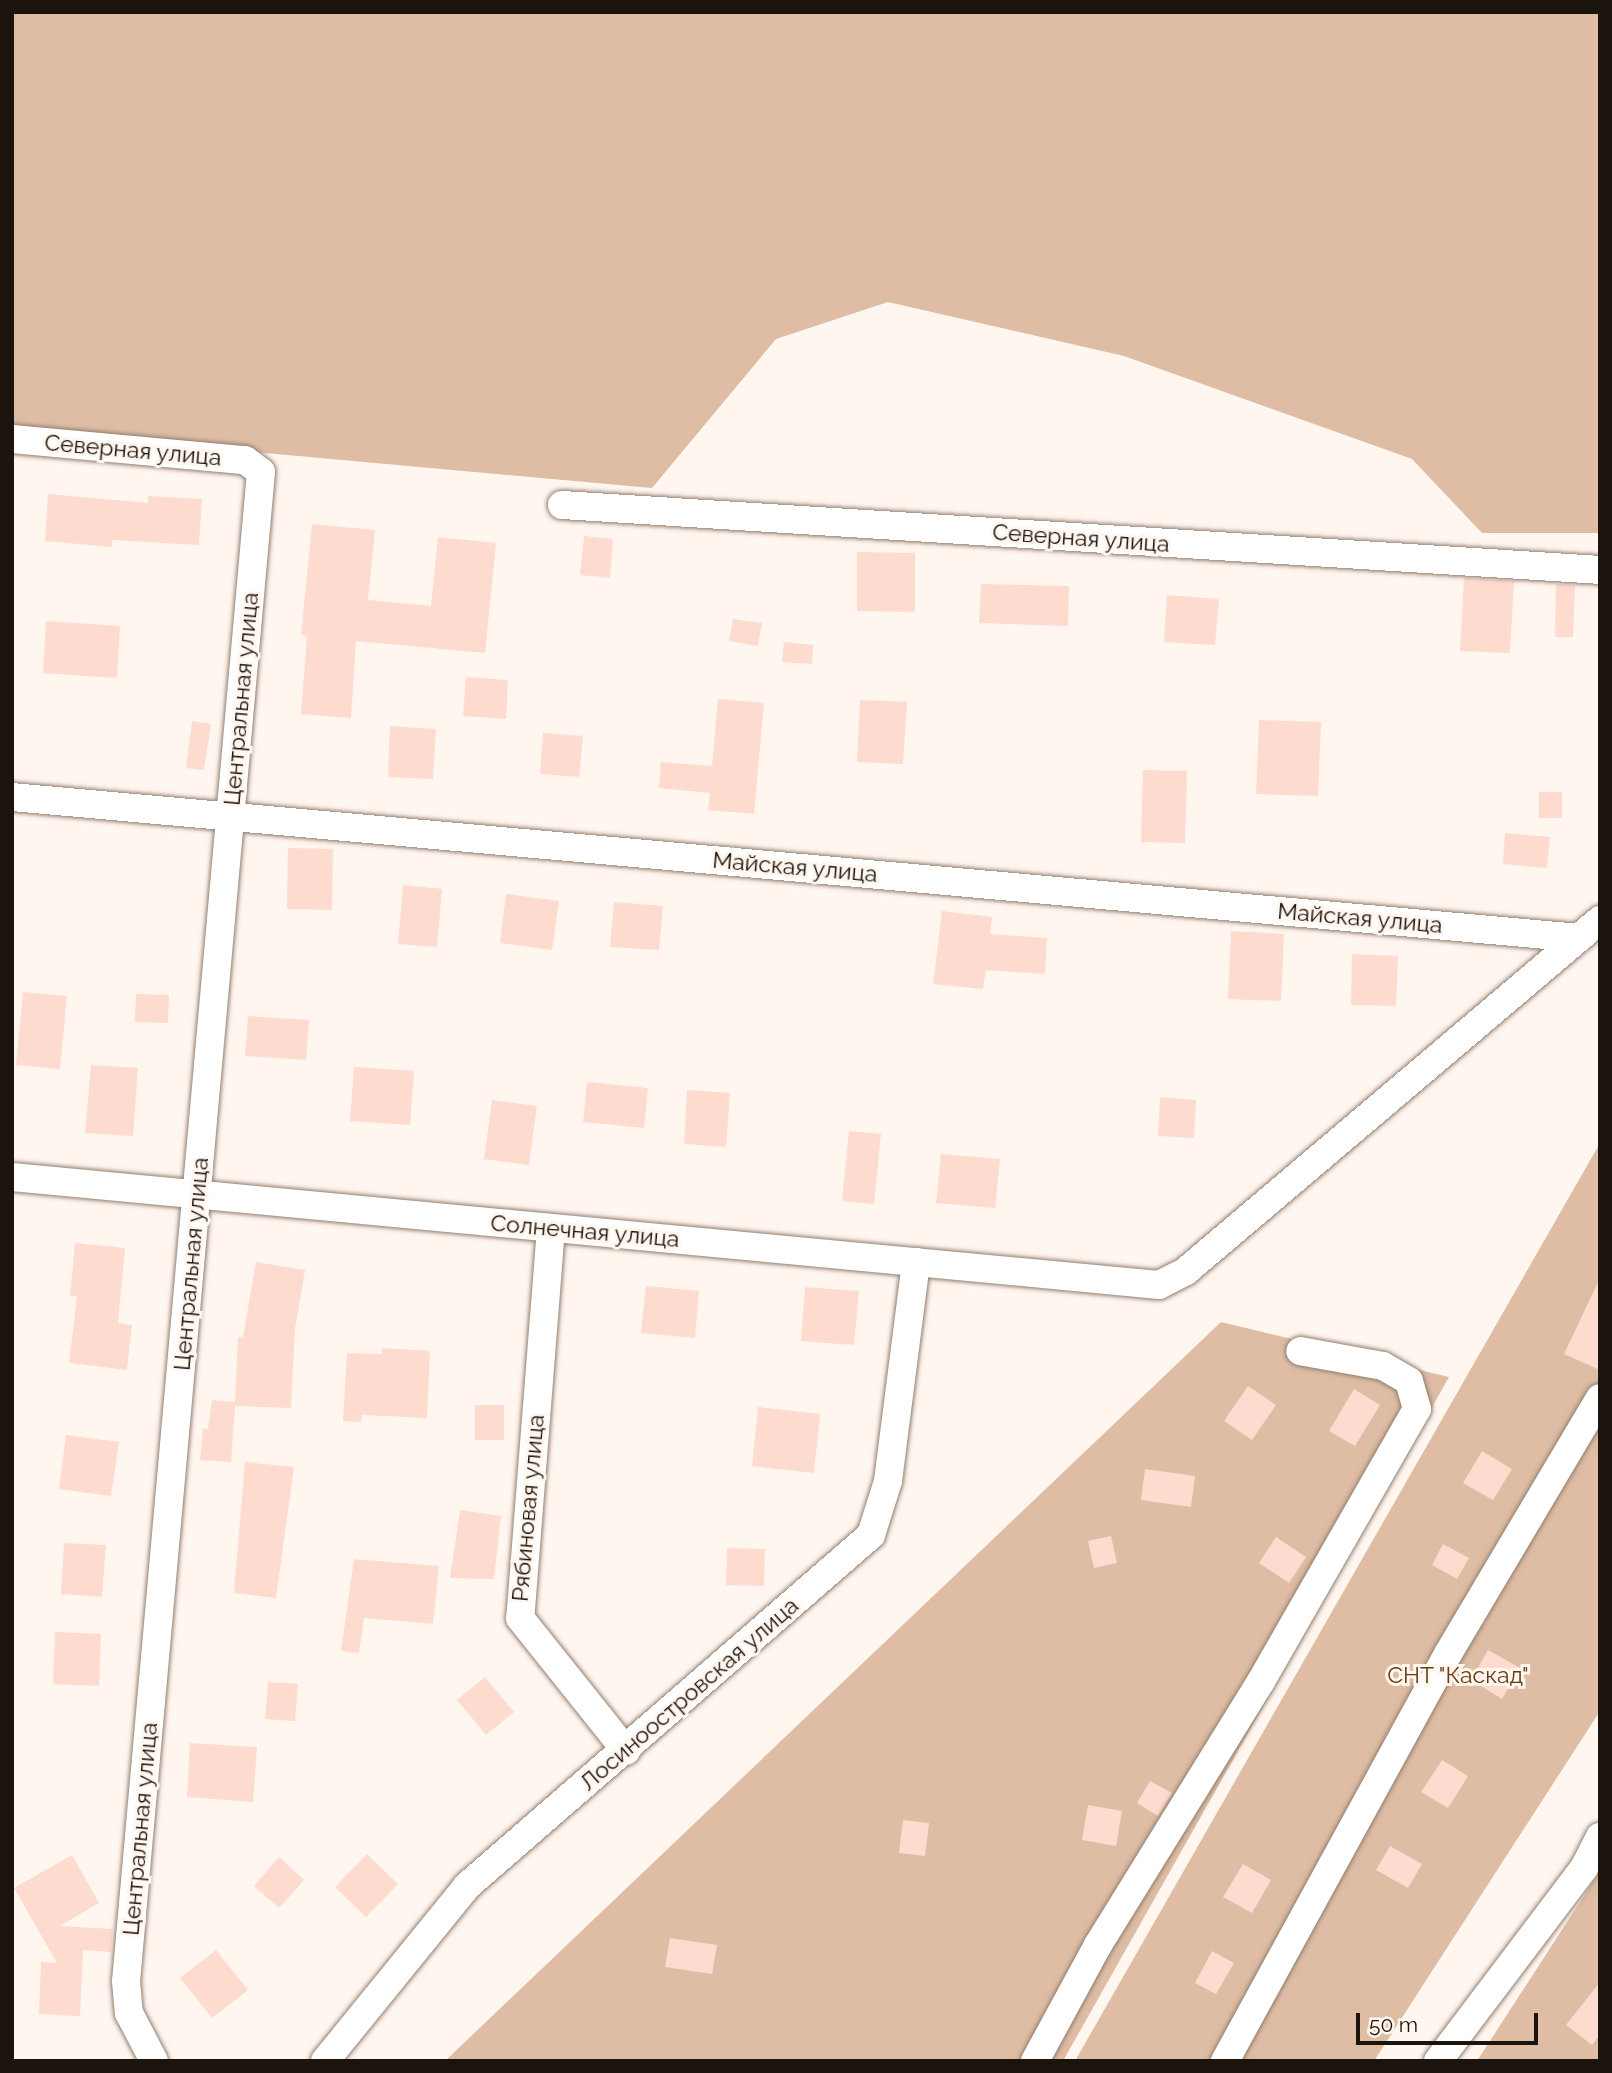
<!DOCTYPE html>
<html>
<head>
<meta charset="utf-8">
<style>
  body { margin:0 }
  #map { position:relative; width:1612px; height:2073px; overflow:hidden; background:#fff6ef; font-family:Raleway,sans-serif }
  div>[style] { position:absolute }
  .green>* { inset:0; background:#debda4 }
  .building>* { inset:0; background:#fddbcf }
  .roads { filter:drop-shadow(0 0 2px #927e6e) drop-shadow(0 0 2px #927e6e) }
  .minor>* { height:28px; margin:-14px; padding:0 14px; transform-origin:14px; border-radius:14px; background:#fff }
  span { translate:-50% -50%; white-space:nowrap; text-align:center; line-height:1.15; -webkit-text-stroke:6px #fff6ef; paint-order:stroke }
  .street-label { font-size:23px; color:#1b140d }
  .park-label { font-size:23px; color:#653b12 }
  .frame { position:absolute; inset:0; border:14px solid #1b140d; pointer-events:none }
  .scale { position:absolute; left:1356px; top:2013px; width:182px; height:32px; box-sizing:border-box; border:4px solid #1b140d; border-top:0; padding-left:9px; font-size:21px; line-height:24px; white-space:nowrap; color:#1b140d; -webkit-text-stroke:5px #fff6ef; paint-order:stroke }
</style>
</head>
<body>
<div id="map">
  <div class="green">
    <div style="clip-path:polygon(12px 12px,1600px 12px,1600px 533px,1482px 533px,1412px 459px,1124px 356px,888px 302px,776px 339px,652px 488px,12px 430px)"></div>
    <div style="clip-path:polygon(1600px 1143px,1600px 1711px,1374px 2061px,1075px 2061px)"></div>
    <div style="clip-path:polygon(1221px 1322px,1449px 1377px,1063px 2061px,445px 2061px)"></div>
    <div style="clip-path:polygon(1600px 1871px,1600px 2061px,1477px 2061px)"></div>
  </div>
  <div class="building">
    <div style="clip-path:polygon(48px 494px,148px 503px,148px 496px,202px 499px,199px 545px,112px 540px,112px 547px,45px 541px)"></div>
    <div style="clip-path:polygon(312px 524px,375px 530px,368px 600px,431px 606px,438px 537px,496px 543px,485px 653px,356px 641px,351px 718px,301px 714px,307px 636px,301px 635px)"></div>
    <div style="clip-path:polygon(584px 536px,613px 539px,610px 578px,580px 575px)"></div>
    <div style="clip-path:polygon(857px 552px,915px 553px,915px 612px,857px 611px)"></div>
    <div style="clip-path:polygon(1464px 578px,1514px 581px,1510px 653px,1460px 651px)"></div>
    <div style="clip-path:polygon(981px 584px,1069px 586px,1068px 626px,979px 623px)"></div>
    <div style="clip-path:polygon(1556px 584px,1575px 585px,1573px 637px,1555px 637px)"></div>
    <div style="clip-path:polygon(1167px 595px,1219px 599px,1215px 645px,1164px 642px)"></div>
    <div style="clip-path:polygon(733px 619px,762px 623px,758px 646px,729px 641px)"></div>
    <div style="clip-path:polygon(46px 621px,120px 626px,117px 678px,43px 673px)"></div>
    <div style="clip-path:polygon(784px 642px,813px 645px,812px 664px,782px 662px)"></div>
    <div style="clip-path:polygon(466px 677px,508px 680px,506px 719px,463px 716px)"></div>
    <div style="clip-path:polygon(718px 699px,764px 703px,754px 814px,708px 810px,710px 793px,659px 788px,661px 762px,712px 766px)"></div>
    <div style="clip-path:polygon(860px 700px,907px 702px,903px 764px,857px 762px)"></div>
    <div style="clip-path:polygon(1259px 720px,1321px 722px,1318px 796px,1256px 794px)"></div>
    <div style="clip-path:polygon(192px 721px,211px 724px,204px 770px,186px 768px)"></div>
    <div style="clip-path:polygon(390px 726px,436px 729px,433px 779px,388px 777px)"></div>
    <div style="clip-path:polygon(543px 733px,583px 736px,579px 777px,540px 774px)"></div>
    <div style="clip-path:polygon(1143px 770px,1187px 771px,1185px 843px,1141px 842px)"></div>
    <div style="clip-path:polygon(1539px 792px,1562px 792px,1562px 818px,1539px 818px)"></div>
    <div style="clip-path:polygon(1505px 833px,1550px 837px,1547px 868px,1503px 864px)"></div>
    <div style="clip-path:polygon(288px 848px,333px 849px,332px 910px,287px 909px)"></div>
    <div style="clip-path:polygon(403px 885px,442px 889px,437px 947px,398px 944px)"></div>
    <div style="clip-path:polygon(506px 894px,559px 901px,552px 950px,500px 943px)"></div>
    <div style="clip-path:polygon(614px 902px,663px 906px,659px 950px,610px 947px)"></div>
    <div style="clip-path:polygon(942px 911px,992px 917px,990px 934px,1047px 938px,1045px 974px,986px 970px,983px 989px,933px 984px)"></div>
    <div style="clip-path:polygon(1231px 931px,1284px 934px,1281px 1001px,1228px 999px)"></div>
    <div style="clip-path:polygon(1352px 954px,1398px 956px,1396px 1006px,1351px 1005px)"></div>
    <div style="clip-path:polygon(23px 992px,67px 996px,60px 1069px,16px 1065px)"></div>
    <div style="clip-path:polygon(136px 994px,169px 995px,168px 1023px,135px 1022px)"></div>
    <div style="clip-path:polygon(248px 1016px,309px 1020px,306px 1060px,245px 1056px)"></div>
    <div style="clip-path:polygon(91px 1065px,138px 1068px,133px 1136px,85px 1133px)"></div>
    <div style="clip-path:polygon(354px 1067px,414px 1071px,410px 1125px,350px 1121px)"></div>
    <div style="clip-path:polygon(587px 1082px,648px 1088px,644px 1128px,583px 1122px)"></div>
    <div style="clip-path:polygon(687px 1090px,730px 1093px,726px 1147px,684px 1144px)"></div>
    <div style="clip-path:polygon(1160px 1097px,1196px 1100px,1194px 1138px,1158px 1136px)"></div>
    <div style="clip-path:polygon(492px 1100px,537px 1106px,529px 1165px,484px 1159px)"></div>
    <div style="clip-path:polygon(849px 1131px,881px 1134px,874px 1204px,842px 1201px)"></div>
    <div style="clip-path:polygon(941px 1154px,1000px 1159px,995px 1208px,936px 1203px)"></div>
    <div style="clip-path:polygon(75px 1243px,125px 1248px,118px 1323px,132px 1325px,127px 1370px,69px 1363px,77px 1296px,70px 1296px)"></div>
    <div style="clip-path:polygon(256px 1262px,305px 1270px,295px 1329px,291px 1408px,235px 1406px,231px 1462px,200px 1460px,203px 1428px,208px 1429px,212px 1400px,235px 1402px,238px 1337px,243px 1337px)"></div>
    <div style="clip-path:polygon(1600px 1278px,1600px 1370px,1564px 1354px)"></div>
    <div style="clip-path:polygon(646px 1286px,699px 1291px,695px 1338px,641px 1333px)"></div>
    <div style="clip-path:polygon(805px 1287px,859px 1291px,854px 1345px,801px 1341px)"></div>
    <div style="clip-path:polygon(382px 1348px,430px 1351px,427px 1418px,362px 1415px,361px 1422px,343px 1421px,347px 1353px,382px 1354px)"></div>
    <div style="clip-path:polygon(1248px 1386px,1276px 1405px,1252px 1440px,1224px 1421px)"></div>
    <div style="clip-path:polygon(1354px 1389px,1380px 1405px,1355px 1446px,1329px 1431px)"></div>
    <div style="clip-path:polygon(475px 1405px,504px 1405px,504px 1440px,475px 1440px)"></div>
    <div style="clip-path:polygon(758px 1407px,820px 1414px,814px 1473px,752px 1466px)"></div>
    <div style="clip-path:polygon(66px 1435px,119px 1442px,111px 1496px,59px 1489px)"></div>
    <div style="clip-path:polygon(1482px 1451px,1512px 1469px,1493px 1500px,1463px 1483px)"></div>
    <div style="clip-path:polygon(245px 1462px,294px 1467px,276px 1598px,234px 1593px)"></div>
    <div style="clip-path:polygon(1145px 1469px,1195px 1476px,1191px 1507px,1141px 1500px)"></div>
    <div style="clip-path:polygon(460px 1510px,501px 1516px,494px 1579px,450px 1578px)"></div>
    <div style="clip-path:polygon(1111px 1536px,1117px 1563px,1094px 1568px,1088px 1541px)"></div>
    <div style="clip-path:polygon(1276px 1537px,1306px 1557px,1289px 1583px,1259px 1563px)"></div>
    <div style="clip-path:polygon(64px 1543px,106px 1545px,102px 1597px,61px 1594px)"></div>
    <div style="clip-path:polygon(1443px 1544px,1469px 1558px,1457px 1579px,1432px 1565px)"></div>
    <div style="clip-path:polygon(727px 1548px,765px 1549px,764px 1586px,726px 1585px)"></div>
    <div style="clip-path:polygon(354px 1559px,439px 1566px,433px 1624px,364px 1618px,359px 1653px,341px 1651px)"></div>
    <div style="clip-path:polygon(55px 1632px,101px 1634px,99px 1686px,53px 1684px)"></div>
    <div style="clip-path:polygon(1488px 1650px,1520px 1668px,1502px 1699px,1471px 1680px)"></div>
    <div style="clip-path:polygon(485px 1677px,514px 1712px,486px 1735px,457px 1700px)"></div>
    <div style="clip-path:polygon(268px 1682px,298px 1684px,295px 1721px,265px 1719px)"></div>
    <div style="clip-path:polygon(190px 1743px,257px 1747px,253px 1802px,187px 1797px)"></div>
    <div style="clip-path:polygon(1442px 1760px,1468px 1776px,1448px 1808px,1421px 1792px)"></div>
    <div style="clip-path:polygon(1150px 1781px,1172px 1793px,1158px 1816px,1137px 1803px)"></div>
    <div style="clip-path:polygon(1088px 1805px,1122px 1811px,1116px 1846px,1082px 1840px)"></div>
    <div style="clip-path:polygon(903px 1820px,929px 1823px,925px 1856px,899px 1853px)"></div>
    <div style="clip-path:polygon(1390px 1846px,1422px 1864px,1408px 1888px,1376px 1870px)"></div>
    <div style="clip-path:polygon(367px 1854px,398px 1884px,366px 1917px,335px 1887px)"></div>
    <div style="clip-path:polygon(72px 1855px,99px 1903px,60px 1926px,113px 1929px,111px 1952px,83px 1950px,80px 2016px,39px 2014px,41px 1962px,57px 1963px,14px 1888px)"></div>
    <div style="clip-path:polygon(279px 1857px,304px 1880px,279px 1908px,254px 1886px)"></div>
    <div style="clip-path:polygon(1243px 1864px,1271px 1880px,1252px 1913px,1223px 1897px)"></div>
    <div style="clip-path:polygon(670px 1938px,717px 1945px,712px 1974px,665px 1967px)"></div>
    <div style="clip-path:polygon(216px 1950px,248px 1990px,212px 2018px,180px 1978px)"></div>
    <div style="clip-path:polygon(1212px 1951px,1234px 1963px,1216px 1994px,1195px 1983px)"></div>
    <div style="clip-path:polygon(1600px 1982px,1600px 2035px,1592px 2045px,1566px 2025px)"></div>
  </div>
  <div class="roads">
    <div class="minor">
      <div style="left:12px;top:439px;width:234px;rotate:5.2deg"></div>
      <div style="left:245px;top:460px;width:20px;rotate:37deg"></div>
      <div style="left:261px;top:472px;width:1515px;rotate:95.11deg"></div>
      <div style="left:126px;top:1981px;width:32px;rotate:85deg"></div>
      <div style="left:129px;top:2013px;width:54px;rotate:62.5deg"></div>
      <div style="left:562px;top:505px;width:1040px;rotate:3.58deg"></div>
      <div style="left:12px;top:797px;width:1573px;rotate:5.14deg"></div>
      <div style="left:12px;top:1177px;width:1152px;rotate:5.38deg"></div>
      <div style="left:1159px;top:1285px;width:30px;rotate:-27deg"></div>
      <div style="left:1186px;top:1271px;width:543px;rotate:-40.29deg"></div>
      <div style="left:551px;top:1228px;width:391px;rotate:94.5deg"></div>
      <div style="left:520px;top:1618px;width:170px;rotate:51.4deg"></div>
      <div style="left:325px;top:2061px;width:225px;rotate:-50.9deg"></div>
      <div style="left:467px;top:1886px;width:535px;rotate:-40.98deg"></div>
      <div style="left:871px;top:1535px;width:57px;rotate:-72.5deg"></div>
      <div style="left:888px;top:1481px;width:221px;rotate:-82.7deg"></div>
      <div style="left:1035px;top:2061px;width:132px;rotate:-61.5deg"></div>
      <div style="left:1098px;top:1945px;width:308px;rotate:-58.3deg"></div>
      <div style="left:1260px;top:1683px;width:316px;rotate:-60.2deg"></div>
      <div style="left:1417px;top:1409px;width:29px;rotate:-106deg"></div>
      <div style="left:1409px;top:1381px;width:30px;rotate:-150deg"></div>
      <div style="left:1383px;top:1366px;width:84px;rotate:-169.8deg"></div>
      <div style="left:1225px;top:2061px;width:466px;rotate:-61.3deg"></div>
      <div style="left:1449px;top:1652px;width:295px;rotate:-59.3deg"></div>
      <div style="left:1438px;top:2061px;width:242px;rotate:-52.9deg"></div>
      <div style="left:1584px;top:1868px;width:35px;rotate:-63deg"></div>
    </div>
  </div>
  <div class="street-label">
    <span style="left:133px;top:450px;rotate:5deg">Северная улица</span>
    <span style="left:1081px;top:538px;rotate:4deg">Северная улица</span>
    <span style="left:241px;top:699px;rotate:-85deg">Центральная улица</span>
    <span style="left:795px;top:867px;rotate:5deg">Майская улица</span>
    <span style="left:1360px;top:918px;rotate:5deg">Майская улица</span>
    <span style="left:585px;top:1231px;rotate:5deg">Солнечная улица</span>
    <span style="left:191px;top:1264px;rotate:-85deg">Центральная улица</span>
    <span style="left:528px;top:1508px;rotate:-85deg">Рябиновая улица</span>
    <span style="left:689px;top:1694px;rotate:-41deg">Лосиноостровская улица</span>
    <span style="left:140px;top:1829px;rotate:-85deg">Центральная улица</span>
  </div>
  <div class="park-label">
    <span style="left:1458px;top:1675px">СНТ "Каскад"</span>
  </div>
  <div class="frame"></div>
  <div class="scale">50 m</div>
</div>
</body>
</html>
